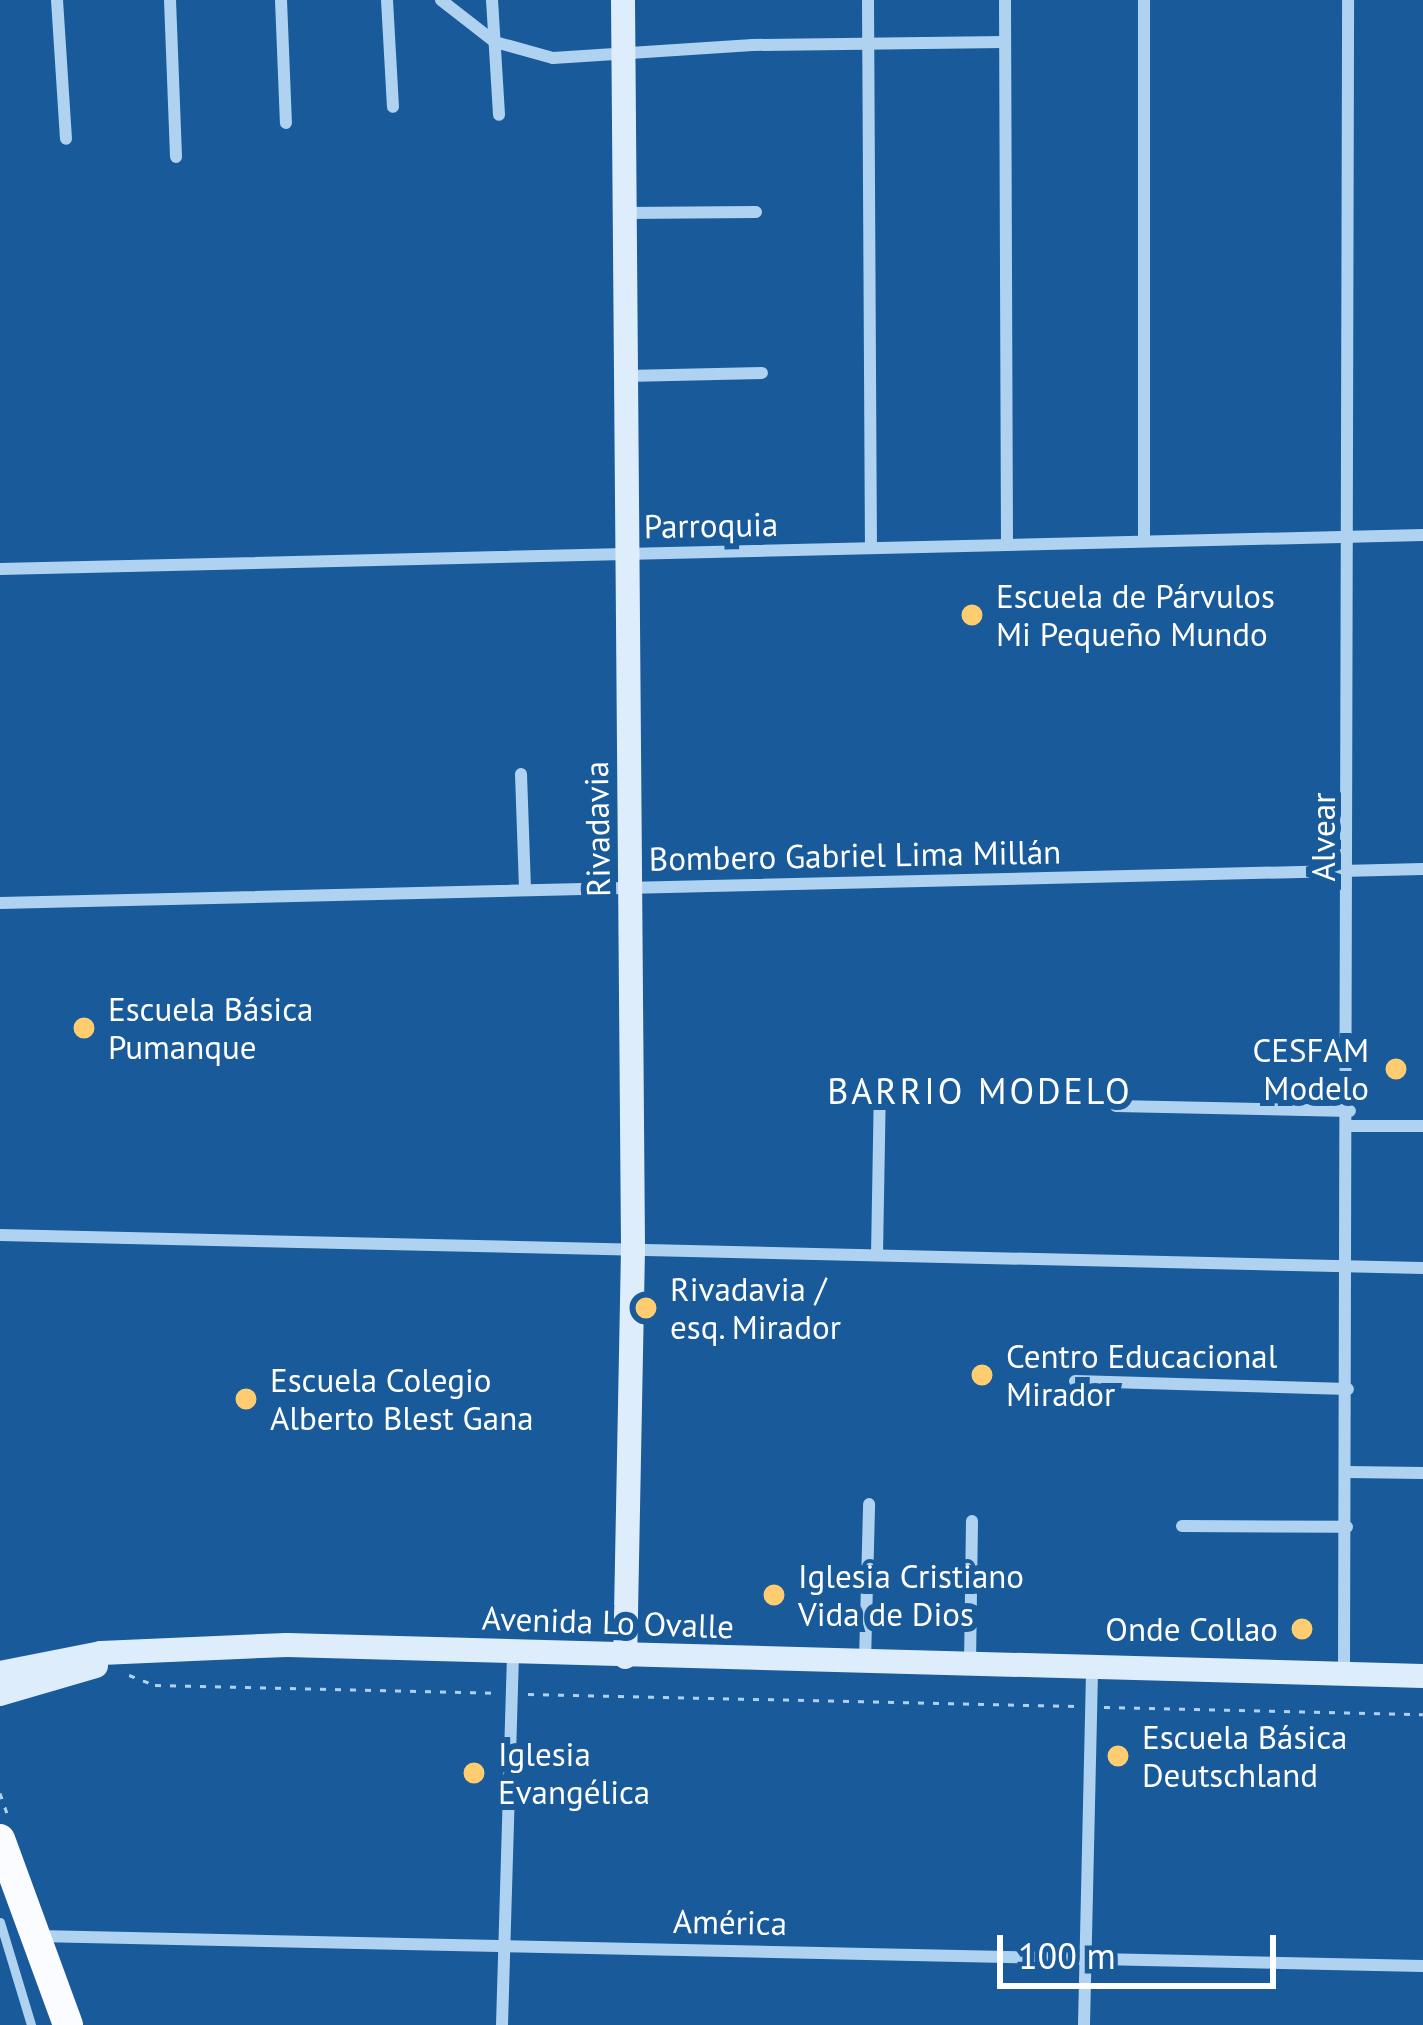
<!DOCTYPE html>
<html>
<head>
<meta charset="utf-8">
<style>
  body { margin:0 }
  #map { position:relative; width:1423px; height:2025px; overflow:hidden; background:#195a9a; font-family:"PT Sans",sans-serif }
  div>[style] { position:absolute }
  .path>* { height:3px; margin-top:-1.5px; transform-origin:0; background:repeating-linear-gradient(90deg,#afd2f1 0 6px,transparent 0 15px) }
  .lane>* { height:9px; margin:-4.5px; padding:0 4.5px; transform-origin:4.5px; border-radius:4.5px; background:#afd2f1 }
  .street>* { height:12px; margin:-6px; padding:0 6px; transform-origin:6px; border-radius:6px; background:#afd2f1 }
  .secondary>* { height:24px; margin:-12px; padding:0 12px; transform-origin:12px; border-radius:12px; background:#deedfc }
  .primary>* { height:30px; margin:-15px; padding:0 15px; transform-origin:15px; border-radius:15px; background:#fafcff }
  .dots>* { width:33px; height:33px; translate:-50% -50%; box-sizing:border-box; border:6px solid #195a9a; border-radius:50% }
  span { translate:-50% -50%; white-space:nowrap; text-align:center; line-height:1.15; -webkit-text-stroke:12px #195a9a; paint-order:stroke }
  .street-label { font-size:33px; color:#fff }
  .poi-label { font-size:33px; color:#fff }
  .left { translate:0 -50%; text-align:left }
  .right { translate:-100% -50%; text-align:right }
  .neighbourhood-label { font-size:36px; color:#fff; letter-spacing:3px }
  .scale { position:absolute; left:997px; top:1935px; width:279px; height:54px; box-sizing:border-box; border:6px solid #fff; border-top:0; padding-left:15px; font-size:36px; line-height:42px; white-space:nowrap; color:#fff; -webkit-text-stroke:9px #195a9a; paint-order:stroke }
</style>
</head>
<body>
<div id="map">
  <div class="path">
    <div style="left:129px;top:1675px;width:28px;rotate:21deg"></div>
    <div style="left:155px;top:1685px;width:340px;rotate:1.3deg"></div>
    <div style="left:528px;top:1694px;width:549px;rotate:1.25deg"></div>
    <div style="left:1104px;top:1707px;width:319px;rotate:1.3deg"></div>
    <div style="left:0;top:1793px;width:21px;rotate:71deg"></div>
  </div>
  <div class="lane">
    <div style="left:0;top:1922px;width:108px;rotate:73.2deg"></div>
  </div>
  <div class="street">
    <div style="left:57px;top:0;width:139px;rotate:86.3deg"></div>
    <div style="left:170px;top:0;width:157px;rotate:87.8deg"></div>
    <div style="left:281px;top:0;width:123px;rotate:87.7deg"></div>
    <div style="left:387px;top:0;width:107px;rotate:86.8deg"></div>
    <div style="left:441px;top:0;width:68px;rotate:37.9deg"></div>
    <div style="left:495px;top:42px;width:60px;rotate:15.4deg"></div>
    <div style="left:553px;top:58px;width:200px;rotate:-3.7deg"></div>
    <div style="left:753px;top:45px;width:252px;rotate:-0.7deg"></div>
    <div style="left:492px;top:0;width:115px;rotate:86.5deg"></div>
    <div style="left:868px;top:0;width:548px;rotate:89.69deg"></div>
    <div style="left:1005px;top:0;width:545px;rotate:89.79deg"></div>
    <div style="left:625px;top:213px;width:131px;rotate:-0.4deg"></div>
    <div style="left:626px;top:376px;width:136px;rotate:-1.3deg"></div>
    <div style="left:1144px;top:541px;width:541px;rotate:-90deg"></div>
    <div style="left:0;top:569px;width:1423px;rotate:-1.37deg"></div>
    <div style="left:521px;top:774px;width:115px;rotate:88deg"></div>
    <div style="left:0;top:903px;width:1423px;rotate:-1.37deg"></div>
    <div style="left:1116px;top:1106px;width:234px;rotate:1.2deg"></div>
    <div style="left:1350px;top:1126px;width:73px"></div>
    <div style="left:0;top:1235px;width:1423px;rotate:1.33deg"></div>
    <div style="left:877px;top:1255px;width:175px;rotate:-89deg"></div>
    <div style="left:1075px;top:1381px;width:273px;rotate:1.7deg"></div>
    <div style="left:1347px;top:1472px;width:76px;rotate:0.8deg"></div>
    <div style="left:1182px;top:1526px;width:165px;rotate:0.3deg"></div>
    <div style="left:865px;top:1661px;width:157px;rotate:-88.5deg"></div>
    <div style="left:970px;top:1664px;width:143px;rotate:-89.2deg"></div>
    <div style="left:1344px;top:1673px;width:1673px;rotate:-89.86deg"></div>
    <div style="left:38px;top:1936px;width:1385px;rotate:1.24deg"></div>
    <div style="left:502px;top:2025px;width:372px;rotate:-88.3deg"></div>
    <div style="left:1084px;top:2025px;width:357px;rotate:-88.7deg"></div>
  </div>
  <div class="secondary">
    <div style="left:623px;top:0;width:1249px;rotate:89.54deg"></div>
    <div style="left:633px;top:1249px;width:408px;rotate:91.1deg"></div>
    <div style="left:0;top:1673px;width:103px;rotate:-11.2deg"></div>
    <div style="left:101px;top:1653px;width:186px;rotate:-2.5deg"></div>
    <div style="left:287px;top:1645px;width:1136px;rotate:1.56deg"></div>
    <div style="left:0;top:1694px;width:100px;rotate:-16.3deg"></div>
  </div>
  <div class="primary">
    <div style="left:0;top:1839px;width:198px;rotate:69.9deg"></div>
  </div>
  <div class="dots">
    <div style="left:972px;top:615px;background:#ffcc70"></div>
    <div style="left:84px;top:1028px;background:#ffcc70"></div>
    <div style="left:1396px;top:1069px;background:#ffcc70"></div>
    <div style="left:646px;top:1308px;background:#ffcc70"></div>
    <div style="left:982px;top:1375px;background:#ffcc70"></div>
    <div style="left:246px;top:1399px;background:#ffcc70"></div>
    <div style="left:774px;top:1595px;background:#ffcc70"></div>
    <div style="left:1302px;top:1629px;background:#ffcc70"></div>
    <div style="left:1118px;top:1756px;background:#ffcc70"></div>
    <div style="left:474px;top:1773px;background:#ffcc70"></div>
  </div>
  <div class="street-label">
    <span style="left:711px;top:525px;rotate:-1deg">Parroquia</span>
    <span style="left:597px;top:829px;rotate:-91deg">Rivadavia</span>
    <span style="left:1323px;top:837px;rotate:-90deg">Alvear</span>
    <span style="left:855px;top:855px;rotate:-1deg">Bombero Gabriel Lima Millán</span>
    <span style="left:608px;top:1622px;rotate:2deg">Avenida Lo Ovalle</span>
    <span style="left:730px;top:1922px;rotate:1deg">América</span>
  </div>
  <div class="poi-label">
    <span class="left" style="left:996px;top:615px">Escuela de Párvulos<br>Mi Pequeño Mundo</span>
    <span class="left" style="left:108px;top:1028px">Escuela Básica<br>Pumanque</span>
    <span class="right" style="left:1369px;top:1069px">CESFAM<br>Modelo</span>
    <span class="left" style="left:670px;top:1308px">Rivadavia /<br>esq. Mirador</span>
    <span class="left" style="left:1006px;top:1375px">Centro Educacional<br>Mirador</span>
    <span class="left" style="left:270px;top:1399px">Escuela Colegio<br>Alberto Blest Gana</span>
    <span class="left" style="left:798px;top:1595px">Iglesia Cristiano<br>Vida de Dios</span>
    <span class="right" style="left:1278px;top:1629px">Onde Collao</span>
    <span class="left" style="left:1142px;top:1756px">Escuela Básica<br>Deutschland</span>
    <span class="left" style="left:498px;top:1773px">Iglesia<br>Evangélica</span>
  </div>
  <div class="neighbourhood-label">
    <span style="left:980px;top:1091px">BARRIO MODELO</span>
  </div>
  <div class="scale">100 m</div>
</div>
</body>
</html>
